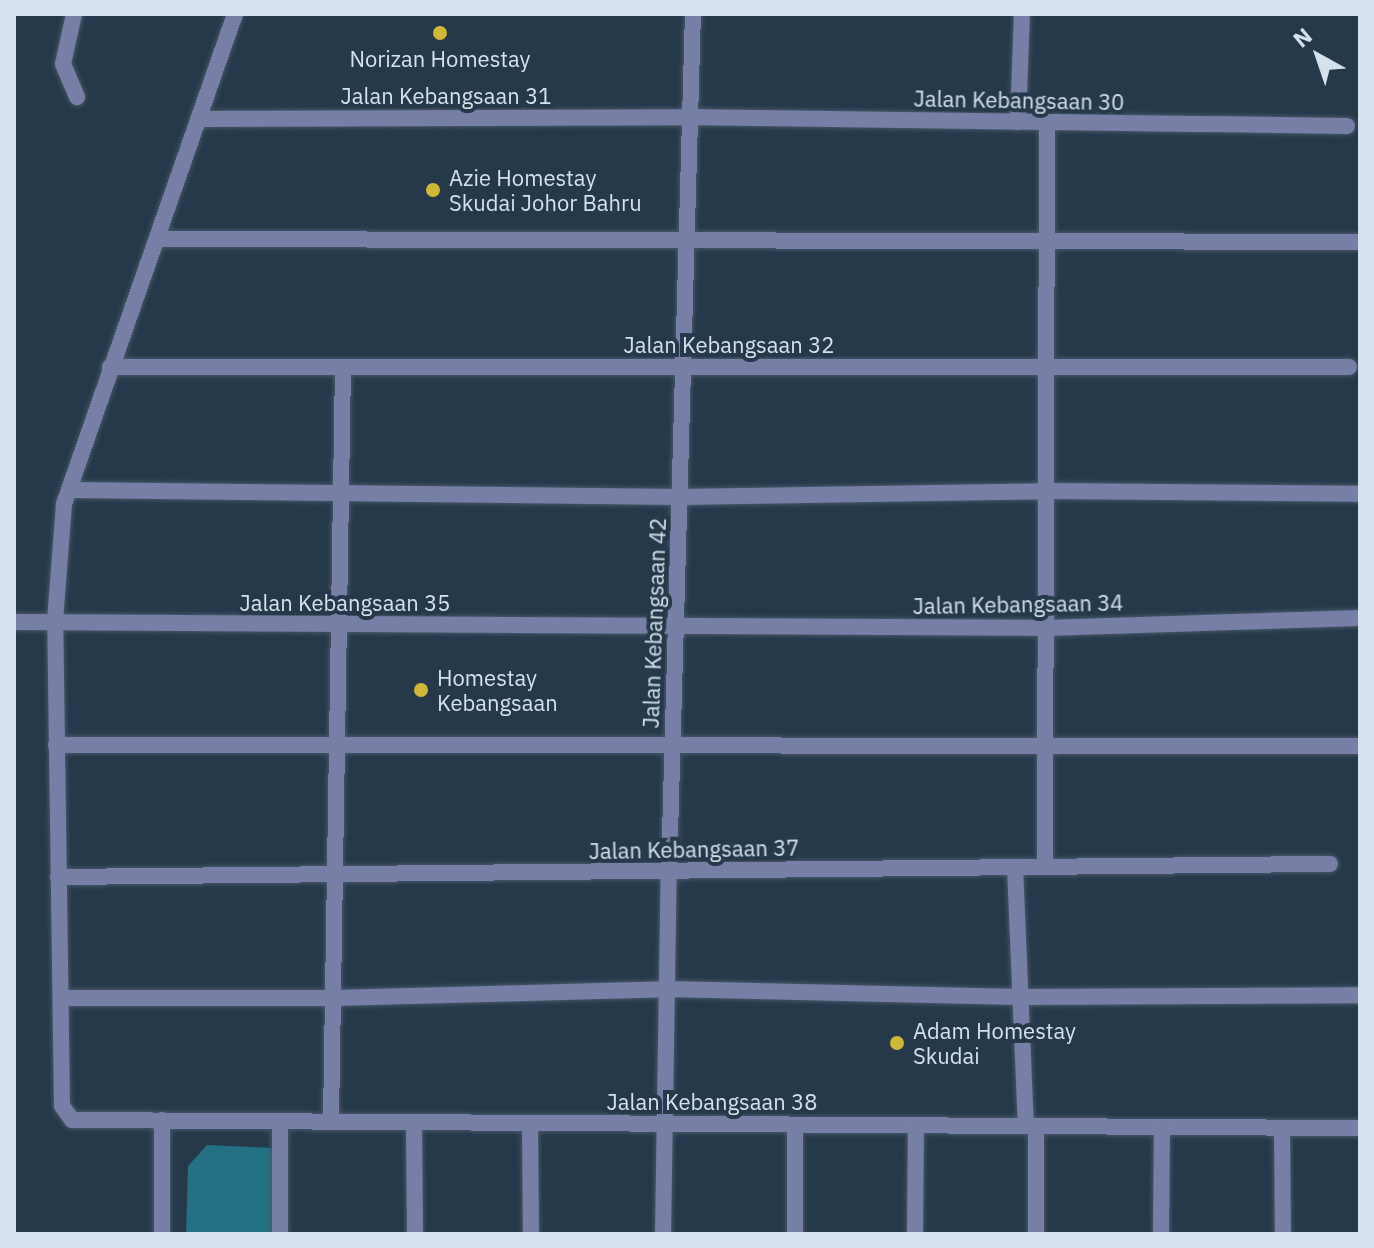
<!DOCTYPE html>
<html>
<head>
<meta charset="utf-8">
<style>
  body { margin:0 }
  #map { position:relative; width:1374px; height:1248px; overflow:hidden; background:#25394a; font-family:"IBM Plex Sans",sans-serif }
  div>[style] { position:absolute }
  .building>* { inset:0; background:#237183 }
  .roads { filter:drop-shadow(0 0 2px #455767) drop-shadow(0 0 2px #455767) }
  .service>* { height:16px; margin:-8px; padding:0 8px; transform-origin:8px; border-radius:8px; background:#777fa7 }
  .minor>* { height:16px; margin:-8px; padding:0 8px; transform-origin:8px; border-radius:8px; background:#777fa7 }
  .dots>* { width:22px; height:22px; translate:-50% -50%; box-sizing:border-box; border:4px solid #25394a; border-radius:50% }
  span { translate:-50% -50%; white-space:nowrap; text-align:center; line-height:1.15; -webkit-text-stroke:8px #25394a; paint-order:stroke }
  .poi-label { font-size:22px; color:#d5e1ed }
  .left { translate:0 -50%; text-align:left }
  .street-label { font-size:22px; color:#d5e1ed }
  .frame { position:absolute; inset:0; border:16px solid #d5e1ed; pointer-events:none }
  .north { position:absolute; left:1278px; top:16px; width:80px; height:80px; -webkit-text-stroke:6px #25394a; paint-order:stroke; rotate:320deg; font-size:22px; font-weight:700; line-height:32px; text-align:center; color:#d5e1ed }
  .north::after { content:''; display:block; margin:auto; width:28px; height:36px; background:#d5e1ed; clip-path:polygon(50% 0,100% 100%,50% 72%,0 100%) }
</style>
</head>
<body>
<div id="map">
  <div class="building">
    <div style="clip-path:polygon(207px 1145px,274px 1148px,275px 1234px,186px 1234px,188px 1166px)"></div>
  </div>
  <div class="roads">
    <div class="service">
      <div style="left:74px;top:14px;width:51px;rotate:102.4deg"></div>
      <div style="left:63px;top:64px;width:36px;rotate:67deg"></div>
      <div style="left:1018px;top:122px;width:108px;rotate:-87.9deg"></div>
      <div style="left:158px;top:239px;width:1202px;rotate:0.14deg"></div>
      <div style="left:69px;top:490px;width:611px;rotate:0.66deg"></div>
      <div style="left:680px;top:497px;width:366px;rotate:-0.9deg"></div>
      <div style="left:1046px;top:491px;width:314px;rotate:0.5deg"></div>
      <div style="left:56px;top:745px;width:1304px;rotate:0.04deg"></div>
      <div style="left:1015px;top:867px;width:259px;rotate:87.6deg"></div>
      <div style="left:1045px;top:867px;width:745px;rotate:-89.85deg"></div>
      <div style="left:61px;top:998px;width:272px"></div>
      <div style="left:333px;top:998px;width:334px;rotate:-1.5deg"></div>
      <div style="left:667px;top:989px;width:352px;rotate:1.3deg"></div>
      <div style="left:1019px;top:997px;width:341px;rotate:-0.3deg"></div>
      <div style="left:62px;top:1106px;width:485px;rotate:-90.8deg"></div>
      <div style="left:55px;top:621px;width:117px;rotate:-85.6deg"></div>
      <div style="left:64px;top:504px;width:519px;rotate:-70.76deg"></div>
      <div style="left:280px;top:1121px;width:113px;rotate:90deg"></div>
      <div style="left:331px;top:1121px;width:754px;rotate:-89.09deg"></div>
      <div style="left:530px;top:1123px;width:111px;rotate:89.5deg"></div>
      <div style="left:795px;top:1125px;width:109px;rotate:90deg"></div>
      <div style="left:1282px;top:1128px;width:106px;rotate:89.5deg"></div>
      <div style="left:1036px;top:1234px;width:107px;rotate:-90deg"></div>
    </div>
    <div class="minor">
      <div style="left:201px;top:119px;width:489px;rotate:-0.2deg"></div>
      <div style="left:690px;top:117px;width:657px;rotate:0.78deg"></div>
      <div style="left:110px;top:367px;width:1239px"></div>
      <div style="left:14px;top:622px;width:1031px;rotate:0.33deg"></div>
      <div style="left:1045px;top:628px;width:315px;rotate:-1.8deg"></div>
      <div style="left:58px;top:877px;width:1272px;rotate:-0.59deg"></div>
      <div style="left:62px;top:1106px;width:17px;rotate:54deg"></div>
      <div style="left:72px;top:1120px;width:1288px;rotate:0.36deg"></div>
      <div style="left:414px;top:1122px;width:112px;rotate:89.5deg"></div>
      <div style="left:162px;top:1234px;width:114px;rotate:-90deg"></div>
      <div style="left:663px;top:1234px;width:363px;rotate:-89.1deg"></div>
      <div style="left:669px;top:871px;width:857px;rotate:-88.4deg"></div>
      <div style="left:915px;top:1234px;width:109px;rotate:-89.5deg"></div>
      <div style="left:1161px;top:1234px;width:107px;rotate:-89.5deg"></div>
    </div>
  </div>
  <div class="dots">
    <div style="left:440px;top:33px;background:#d1b736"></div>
    <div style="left:433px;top:190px;background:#d1b736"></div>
    <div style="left:421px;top:690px;background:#d1b736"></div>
    <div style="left:897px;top:1043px;background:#d1b736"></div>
  </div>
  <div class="poi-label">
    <span style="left:440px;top:59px">Norizan Homestay</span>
    <span class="left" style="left:449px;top:190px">Azie Homestay<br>Skudai Johor Bahru</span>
    <span class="left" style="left:437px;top:690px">Homestay<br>Kebangsaan</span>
    <span class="left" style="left:913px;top:1043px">Adam Homestay<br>Skudai</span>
  </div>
  <div class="street-label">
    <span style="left:446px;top:96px">Jalan Kebangsaan 31</span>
    <span style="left:1019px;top:100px;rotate:1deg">Jalan Kebangsaan 30</span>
    <span style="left:729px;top:345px">Jalan Kebangsaan 32</span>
    <span style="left:345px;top:603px">Jalan Kebangsaan 35</span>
    <span style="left:1018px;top:604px;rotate:-1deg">Jalan Kebangsaan 34</span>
    <span style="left:654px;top:623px;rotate:-88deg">Jalan Kebangsaan 42</span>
    <span style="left:694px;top:849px;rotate:-1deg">Jalan Kebangsaan 37</span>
    <span style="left:712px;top:1102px">Jalan Kebangsaan 38</span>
  </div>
  <div class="frame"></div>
  <div class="north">N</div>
</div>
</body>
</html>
